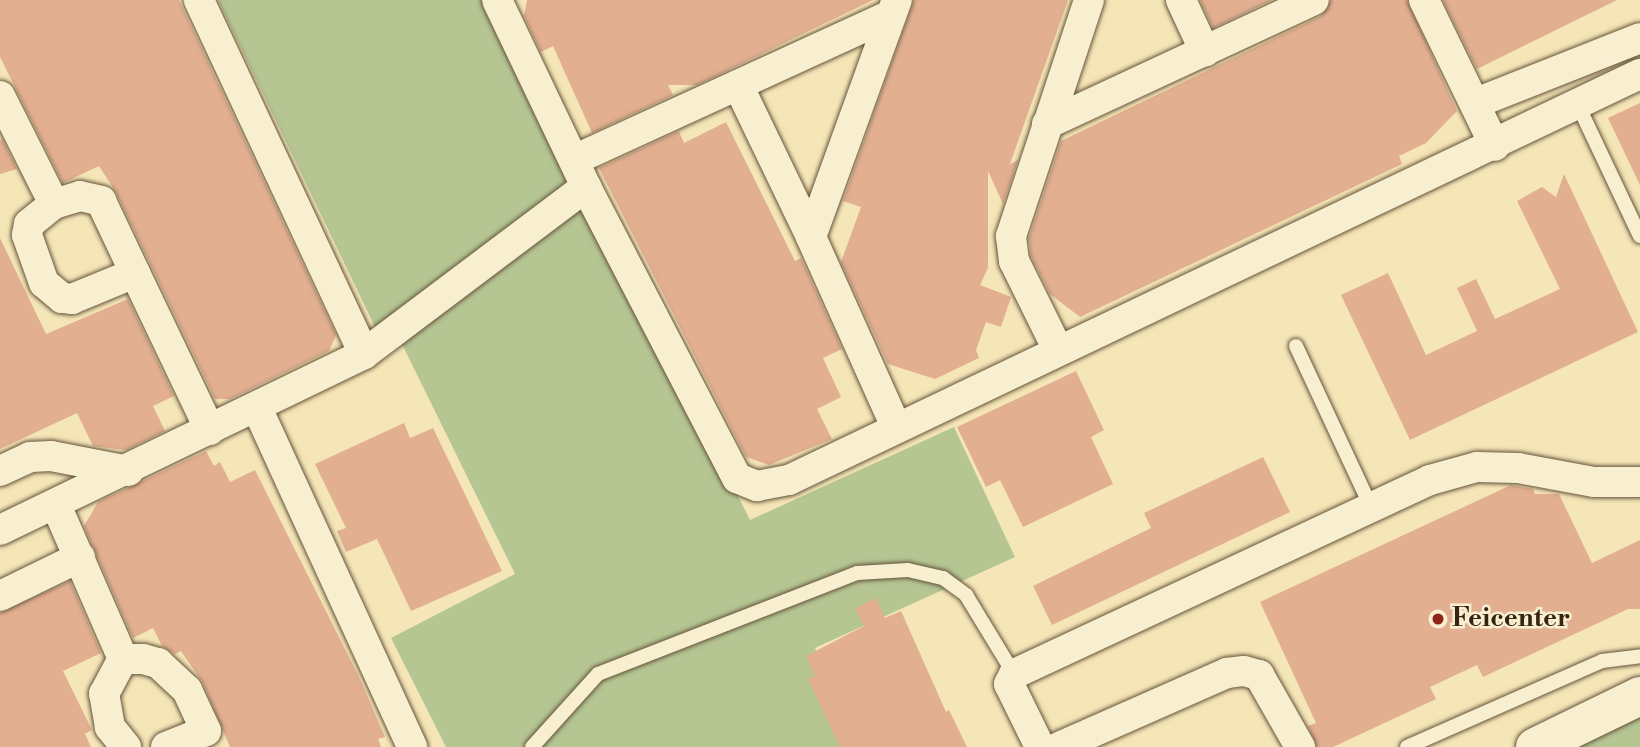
<!DOCTYPE html>
<html>
<head>
<meta charset="utf-8">
<style>
  body { margin:0 }
  #map { position:relative; width:1640px; height:747px; overflow:hidden; background:#f5e6b7; font-family:"Libre Bodoni",serif }
  div>[style] { position:absolute }
  .green>* { inset:0; background:#b5c693 }
  .building>* { inset:0; background:#e3af91 }
  .roads { filter:drop-shadow(0 0 2px #66543c) drop-shadow(0 0 2px #66543c) }
  .lane>* { height:14px; margin:-7px; padding:0 7px; transform-origin:7px; border-radius:7px; background:#f8efd0 }
  .street>* { height:30px; margin:-15px; padding:0 15px; transform-origin:15px; border-radius:15px; background:#f8efd0 }
  .secondary>* { height:38px; margin:-19px; padding:0 19px; transform-origin:19px; border-radius:19px; background:#f8efd0 }
  .dots>* { width:19px; height:19px; translate:-50% -50%; box-sizing:border-box; border:4px solid #f8efd0; border-radius:50% }
  span { translate:-50% -50%; white-space:nowrap; text-align:center; line-height:1.15; -webkit-text-stroke:5px #f8efd0; paint-order:stroke }
  .poi-label { font-size:26px; color:#372313; font-weight:700 }
  .left { translate:0 -50%; text-align:left }
</style>
</head>
<body>
<div id="map">
  <div class="green">
    <div style="clip-path:polygon(218px 0,492px 0,580px 181px,376px 329px)"></div>
    <div style="clip-path:polygon(588px 196px,750px 520px,954px 427px,1015px 557px,815px 648px,861px 747px,446px 747px,391px 638px,515px 574px,398px 336px)"></div>
    <div style="clip-path:polygon(1640px 690px,1640px 747px,1519px 747px)"></div>
  </div>
  <div class="building">
    <div style="clip-path:polygon(0 0,179px 0,336px 335px,329px 351px,230px 399px,215px 399px,117px 194px,99px 166px,63px 183px,0 57px)"></div>
    <div style="clip-path:polygon(527px 0,873px 0,697px 85px,668px 85px,673px 95px,592px 133px,553px 46px,541px 52px,524px 16px)"></div>
    <div style="clip-path:polygon(914px 0,1068px 0,1010px 164px,1018px 160px,1003px 204px,988px 171px,988px 268px,980px 285px,1011px 297px,1001px 327px,986px 322px,976px 350px,979px 358px,935px 379px,888px 364px,841px 262px,861px 207px,843px 201px)"></div>
    <div style="clip-path:polygon(1200px 0,1272px 0,1213px 28px)"></div>
    <div style="clip-path:polygon(1331px 0,1407px 0,1457px 111px,1426px 143px,1399px 156px,1402px 164px,1080px 317px,1050px 294px,1031px 256px,1029px 238px,1061px 141px,1321px 16px)"></div>
    <div style="clip-path:polygon(1443px 0,1617px 0,1477px 69px)"></div>
    <div style="clip-path:polygon(1640px 103px,1640px 185px,1608px 118px)"></div>
    <div style="clip-path:polygon(726px 122px,795px 261px,801px 258px,842px 349px,823px 358px,841px 397px,817px 409px,832px 439px,769px 465px,746px 457px,599px 168px,679px 131px,684px 143px)"></div>
    <div style="clip-path:polygon(2px 139px,17px 169px,0 174px,0 140px)"></div>
    <div style="clip-path:polygon(1564px 174px,1638px 332px,1410px 440px,1341px 295px,1388px 273px,1426px 355px,1477px 331px,1457px 288px,1476px 279px,1495px 319px,1560px 289px,1517px 201px,1542px 187px,1556px 197px)"></div>
    <div style="clip-path:polygon(0 238px,46px 334px,128px 299px,174px 396px,153px 406px,165px 431px,126px 450px,93px 446px,77px 413px,0 449px)"></div>
    <div style="clip-path:polygon(1076px 371px,1104px 430px,1091px 437px,1113px 484px,1023px 527px,1000px 480px,986px 487px,957px 427px)"></div>
    <div style="clip-path:polygon(404px 423px,410px 438px,433px 428px,502px 571px,411px 611px,377px 539px,346px 552px,337px 531px,346px 528px,315px 464px)"></div>
    <div style="clip-path:polygon(206px 451px,214px 466px,220px 462px,230px 482px,255px 470px,359px 677px,385px 737px,378px 739px,381px 747px,230px 747px,203px 683px,181px 651px,175px 654px,162px 646px,153px 628px,133px 638px,84px 526px,98px 502px)"></div>
    <div style="clip-path:polygon(1263px 457px,1290px 512px,1052px 625px,1033px 586px,1151px 528px,1144px 513px)"></div>
    <div style="clip-path:polygon(1511px 485px,1533px 489px,1535px 494px,1559px 494px,1592px 563px,1640px 540px,1640px 609px,1628px 609px,1483px 677px,1477px 665px,1430px 687px,1436px 699px,1333px 747px,1317px 747px,1308px 726px,1316px 723px,1260px 602px)"></div>
    <div style="clip-path:polygon(70px 581px,101px 653px,63px 671px,92px 730px,85px 734px,91px 747px,0 747px,0 613px)"></div>
    <div style="clip-path:polygon(876px 598px,885px 618px,901px 611px,946px 712px,949px 710px,967px 747px,840px 747px,808px 679px,815px 676px,806px 656px,864px 626px,855px 608px)"></div>
  </div>
  <div class="roads">
    <div class="lane">
      <div style="left:1578px;top:105px;width:145px;rotate:64.7deg"></div>
      <div style="left:1296px;top:346px;width:180px;rotate:65deg"></div>
      <div style="left:532px;top:747px;width:98px;rotate:-47.9deg"></div>
      <div style="left:598px;top:674px;width:278px;rotate:-21.3deg"></div>
      <div style="left:857px;top:573px;width:51px;rotate:-3.4deg"></div>
      <div style="left:908px;top:570px;width:36px;rotate:13deg"></div>
      <div style="left:943px;top:578px;width:29px;rotate:36deg"></div>
      <div style="left:966px;top:595px;width:92px;rotate:58.7deg"></div>
      <div style="left:1407px;top:747px;width:213px;rotate:-23.8deg"></div>
      <div style="left:1602px;top:661px;width:38px;rotate:-7deg"></div>
    </div>
    <div class="street">
      <div style="left:497px;top:0;width:207px;rotate:64.5deg"></div>
      <div style="left:586px;top:187px;width:328px;rotate:62.6deg"></div>
      <div style="left:737px;top:478px;width:22px;rotate:22deg"></div>
      <div style="left:757px;top:486px;width:33px;rotate:-11deg"></div>
      <div style="left:789px;top:480px;width:943px;rotate:-25.51deg"></div>
      <div style="left:1181px;top:0;width:57px;rotate:65.2deg"></div>
      <div style="left:1424px;top:0;width:162px;rotate:64.1deg"></div>
      <div style="left:738px;top:85px;width:169px;rotate:64.3deg"></div>
      <div style="left:0;top:96px;width:121px;rotate:63.4deg"></div>
      <div style="left:1476px;top:103px;width:176px;rotate:-21.6deg"></div>
      <div style="left:1047px;top:124px;width:294px;rotate:-24.9deg"></div>
      <div style="left:574px;top:160px;width:349px;rotate:-24.6deg"></div>
      <div style="left:80px;top:196px;width:22px;rotate:13deg"></div>
      <div style="left:101px;top:201px;width:80px;rotate:64.7deg"></div>
      <div style="left:135px;top:273px;width:68px;rotate:157.6deg"></div>
      <div style="left:72px;top:299px;width:10px;rotate:-174deg"></div>
      <div style="left:62px;top:298px;width:23px;rotate:-140deg"></div>
      <div style="left:44px;top:283px;width:51px;rotate:-109.5deg"></div>
      <div style="left:27px;top:235px;width:11px;rotate:-80deg"></div>
      <div style="left:29px;top:224px;width:32px;rotate:-39deg"></div>
      <div style="left:54px;top:204px;width:27px;rotate:-17deg"></div>
      <div style="left:135px;top:273px;width:174px;rotate:64.5deg"></div>
      <div style="left:1058px;top:350px;width:99px;rotate:-116.3deg"></div>
      <div style="left:1014px;top:261px;width:25px;rotate:-97deg"></div>
      <div style="left:1011px;top:236px;width:249px;rotate:-71.7deg"></div>
      <div style="left:364px;top:354px;width:278px;rotate:-37deg"></div>
      <div style="left:257px;top:408px;width:373px;rotate:65.4deg"></div>
      <div style="left:896px;top:427px;width:208px;rotate:-114.1deg"></div>
      <div style="left:811px;top:237px;width:252px;rotate:-70.1deg"></div>
      <div style="left:0;top:471px;width:33px;rotate:-25deg"></div>
      <div style="left:30px;top:457px;width:21px;rotate:-3deg"></div>
      <div style="left:51px;top:456px;width:79px;rotate:10.9deg"></div>
      <div style="left:56px;top:505px;width:168px;rotate:66.5deg"></div>
      <div style="left:0;top:530px;width:404px;rotate:-25.8deg"></div>
      <div style="left:364px;top:354px;width:391px;rotate:-115deg"></div>
      <div style="left:0;top:596px;width:89px;rotate:-26deg"></div>
      <div style="left:126px;top:747px;width:26px;rotate:-129deg"></div>
      <div style="left:110px;top:727px;width:34px;rotate:-100deg"></div>
      <div style="left:104px;top:694px;width:40px;rotate:-62deg"></div>
      <div style="left:123px;top:659px;width:20px"></div>
      <div style="left:143px;top:659px;width:16px;rotate:15deg"></div>
      <div style="left:158px;top:663px;width:40px;rotate:43deg"></div>
      <div style="left:187px;top:690px;width:45px;rotate:65.1deg"></div>
      <div style="left:206px;top:731px;width:43px;rotate:158.2deg"></div>
      <div style="left:1040px;top:747px;width:70px;rotate:-116.2deg"></div>
      <div style="left:1009px;top:684px;width:11px;rotate:-63deg"></div>
      <div style="left:1014px;top:674px;width:459px;rotate:-25deg"></div>
      <div style="left:1430px;top:480px;width:49px;rotate:-15.5deg"></div>
      <div style="left:1477px;top:467px;width:41px;rotate:1.4deg"></div>
      <div style="left:1518px;top:468px;width:77px;rotate:10.4deg"></div>
      <div style="left:1594px;top:482px;width:46px"></div>
      <div style="left:1059px;top:747px;width:184px;rotate:-23.8deg"></div>
      <div style="left:1227px;top:673px;width:17px;rotate:-7deg"></div>
      <div style="left:1244px;top:671px;width:16px;rotate:15deg"></div>
      <div style="left:1259px;top:675px;width:83px;rotate:60.3deg"></div>
    </div>
    <div class="secondary">
      <div style="left:1535px;top:747px;width:117px;rotate:-25.9deg"></div>
    </div>
  </div>
  <div class="dots">
    <div style="left:1438px;top:619px;background:#8f2418"></div>
  </div>
  <div class="poi-label">
    <span class="left" style="left:1452px;top:619px">Feicenter</span>
  </div>
</div>
</body>
</html>
